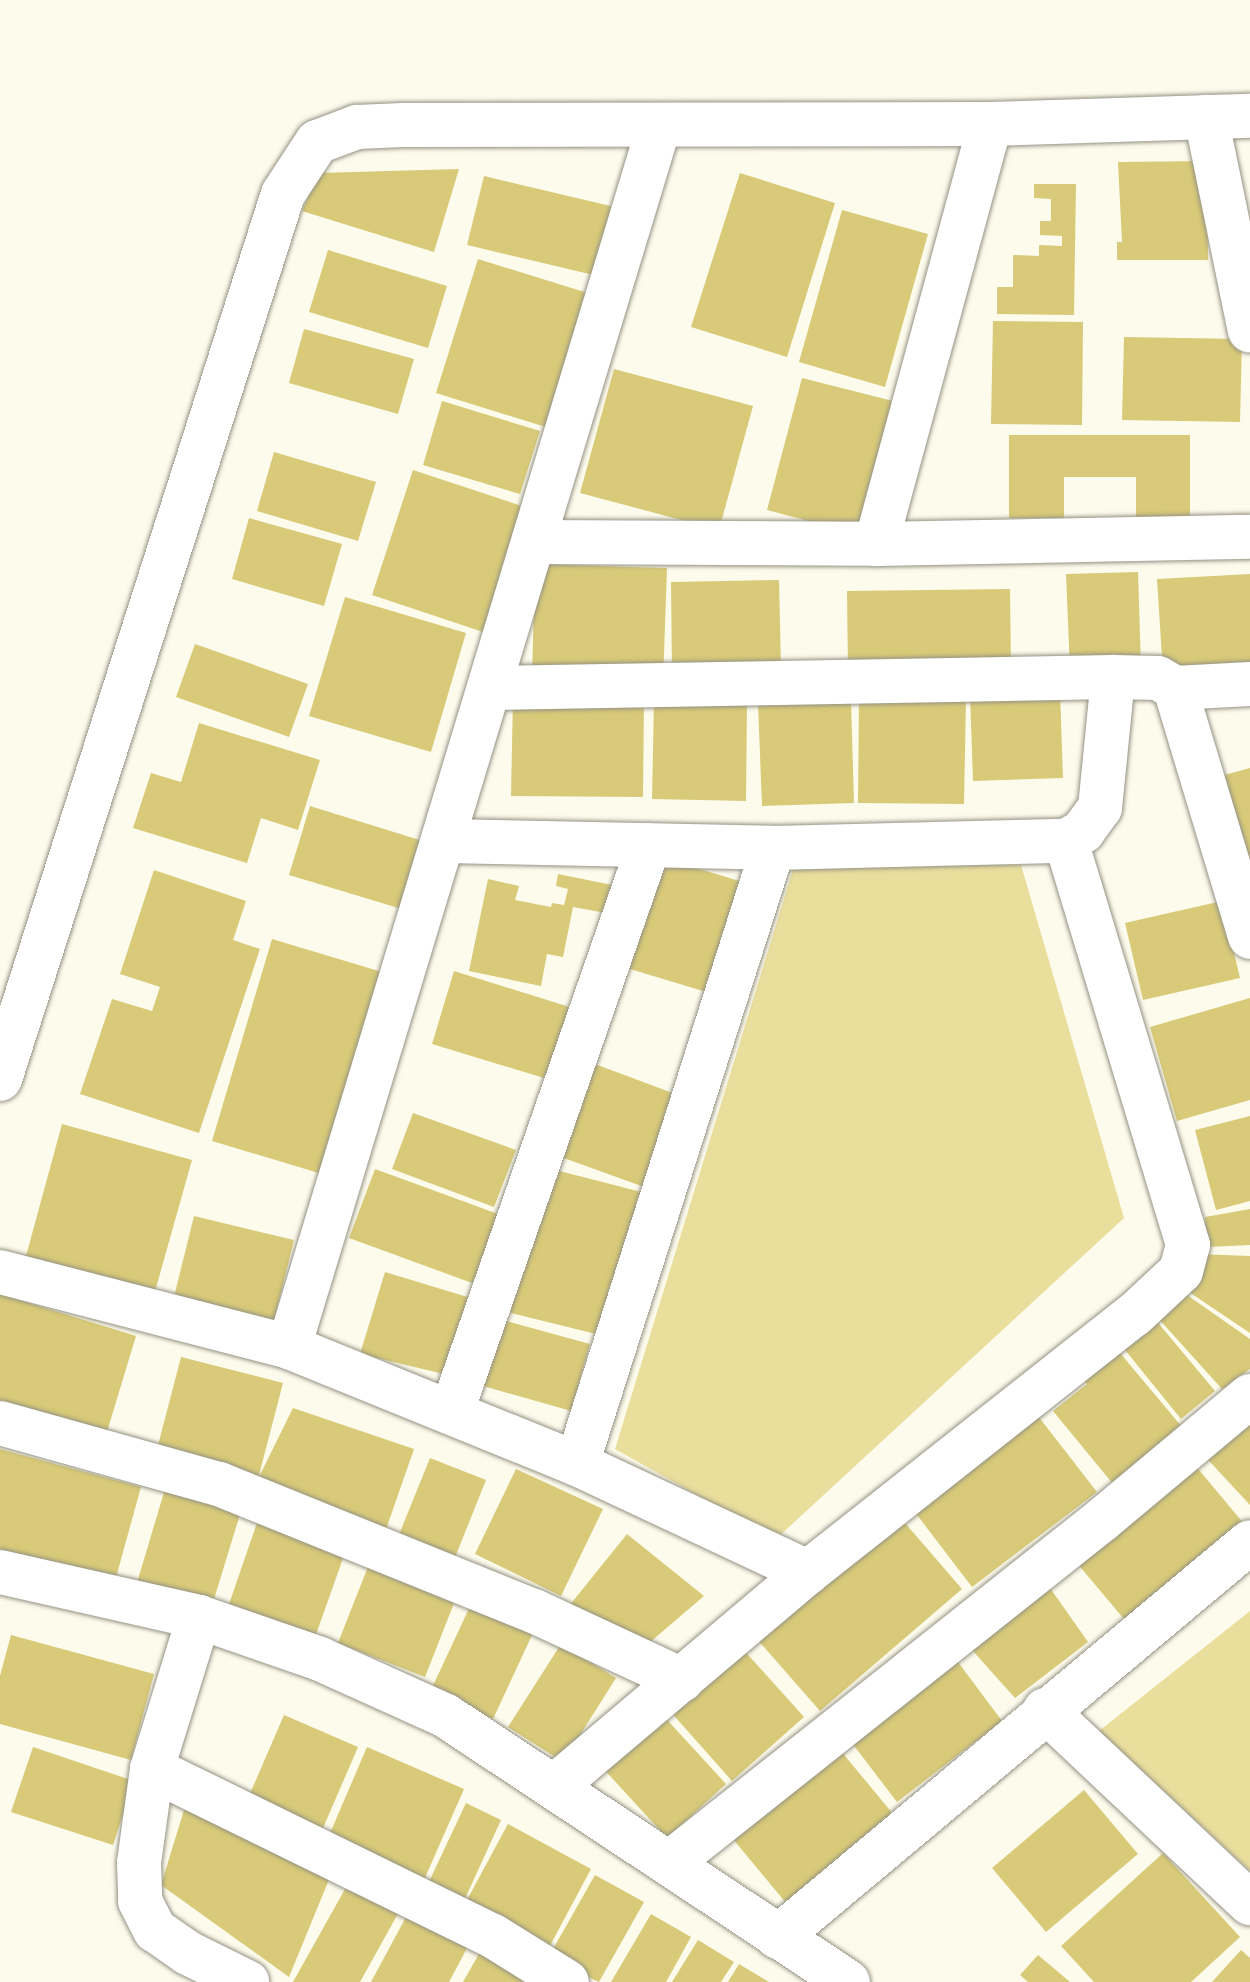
<!DOCTYPE html>
<html>
<head>
<meta charset="utf-8">
<style>
  body { margin:0 }
  #map { position:relative; width:1250px; height:1982px; overflow:hidden; background:#fdfbec; font-family:"Fira Sans Condensed",sans-serif }
  div>[style] { position:absolute }
  .green>* { inset:0; background:#eade9d }
  .building>* { inset:0; background:#d8ca78 }
  .roads { filter:drop-shadow(0 0 2px #949284) drop-shadow(0 0 2px #949284) }
  .minor>* { height:44px; margin:-22px; padding:0 22px; transform-origin:22px; border-radius:22px; background:#fff }
  span { translate:-50% -50%; white-space:nowrap; text-align:center; line-height:1.15; -webkit-text-stroke:6px #fdfbec; paint-order:stroke }
</style>
</head>
<body>
<div id="map">
  <div class="green">
    <div style="clip-path:polygon(795px 863px,1021px 865px,1124px 1218px,776px 1539px,615px 1449px)"></div>
    <div style="clip-path:polygon(1250px 1611px,1250px 1871px,1099px 1731px)"></div>
  </div>
  <div class="building">
    <div style="clip-path:polygon(1207px 161px,1208px 260px,1117px 260px,1117px 242px,1122px 242px,1118px 162px)"></div>
    <div style="clip-path:polygon(459px 169px,434px 252px,302px 211px,319px 173px)"></div>
    <div style="clip-path:polygon(740px 173px,835px 203px,787px 357px,691px 327px)"></div>
    <div style="clip-path:polygon(484px 176px,619px 208px,602px 277px,467px 245px)"></div>
    <div style="clip-path:polygon(1034px 184px,1076px 184px,1074px 315px,997px 314px,997px 287px,1013px 287px,1013px 255px,1039px 256px,1039px 245px,1062px 246px,1062px 236px,1040px 235px,1040px 221px,1051px 221px,1051px 199px,1034px 198px)"></div>
    <div style="clip-path:polygon(842px 210px,928px 234px,885px 387px,799px 362px)"></div>
    <div style="clip-path:polygon(328px 250px,447px 286px,428px 348px,309px 312px)"></div>
    <div style="clip-path:polygon(478px 259px,594px 295px,552px 429px,436px 393px)"></div>
    <div style="clip-path:polygon(993px 321px,1083px 322px,1082px 425px,991px 424px)"></div>
    <div style="clip-path:polygon(304px 329px,414px 359px,398px 414px,289px 383px)"></div>
    <div style="clip-path:polygon(1124px 337px,1242px 339px,1240px 422px,1122px 420px)"></div>
    <div style="clip-path:polygon(614px 369px,753px 406px,719px 530px,580px 493px)"></div>
    <div style="clip-path:polygon(802px 378px,893px 401px,858px 534px,767px 510px)"></div>
    <div style="clip-path:polygon(442px 401px,540px 431px,520px 494px,423px 465px)"></div>
    <div style="clip-path:polygon(1009px 435px,1190px 435px,1190px 518px,1136px 518px,1136px 477px,1064px 477px,1064px 518px,1009px 518px)"></div>
    <div style="clip-path:polygon(274px 452px,376px 482px,358px 541px,257px 511px)"></div>
    <div style="clip-path:polygon(413px 470px,525px 507px,483px 632px,372px 595px)"></div>
    <div style="clip-path:polygon(249px 518px,342px 544px,324px 606px,232px 579px)"></div>
    <div style="clip-path:polygon(535px 564px,667px 568px,663px 682px,532px 678px)"></div>
    <div style="clip-path:polygon(1138px 572px,1141px 668px,1070px 671px,1066px 574px)"></div>
    <div style="clip-path:polygon(1250px 574px,1250px 668px,1163px 673px,1157px 579px)"></div>
    <div style="clip-path:polygon(779px 580px,781px 669px,672px 671px,671px 582px)"></div>
    <div style="clip-path:polygon(1010px 589px,1011px 670px,848px 672px,847px 591px)"></div>
    <div style="clip-path:polygon(345px 597px,466px 633px,431px 752px,309px 716px)"></div>
    <div style="clip-path:polygon(195px 644px,308px 684px,289px 737px,176px 697px)"></div>
    <div style="clip-path:polygon(1060px 691px,1063px 778px,973px 781px,970px 694px)"></div>
    <div style="clip-path:polygon(513px 697px,644px 698px,643px 797px,511px 796px)"></div>
    <div style="clip-path:polygon(859px 697px,966px 698px,964px 804px,858px 803px)"></div>
    <div style="clip-path:polygon(654px 700px,747px 701px,746px 801px,652px 799px)"></div>
    <div style="clip-path:polygon(851px 700px,854px 803px,762px 806px,758px 703px)"></div>
    <div style="clip-path:polygon(199px 723px,320px 760px,298px 830px,261px 818px,247px 863px,133px 828px,151px 773px,181px 782px)"></div>
    <div style="clip-path:polygon(1250px 768px,1250px 895px,1210px 779px)"></div>
    <div style="clip-path:polygon(310px 806px,426px 842px,405px 910px,289px 875px)"></div>
    <div style="clip-path:polygon(653px 855px,746px 883px,713px 994px,620px 966px)"></div>
    <div style="clip-path:polygon(154px 870px,246px 901px,233px 940px,260px 949px,199px 1133px,80px 1094px,112px 999px,152px 1011px,160px 987px,120px 974px)"></div>
    <div style="clip-path:polygon(558px 874px,612px 885px,606px 913px,573px 907px,563px 957px,547px 954px,541px 986px,469px 971px,488px 879px,519px 886px,515px 900px,551px 907px,552px 903px,564px 905px,568px 889px,556px 886px)"></div>
    <div style="clip-path:polygon(1222px 901px,1240px 978px,1143px 1000px,1125px 923px)"></div>
    <div style="clip-path:polygon(272px 939px,382px 972px,322px 1174px,212px 1141px)"></div>
    <div style="clip-path:polygon(454px 971px,579px 1010px,557px 1082px,432px 1044px)"></div>
    <div style="clip-path:polygon(1250px 998px,1250px 1100px,1177px 1121px,1150px 1027px)"></div>
    <div style="clip-path:polygon(584px 1060px,678px 1095px,644px 1187px,550px 1153px)"></div>
    <div style="clip-path:polygon(413px 1113px,516px 1150px,494px 1207px,392px 1169px)"></div>
    <div style="clip-path:polygon(1250px 1116px,1250px 1201px,1216px 1210px,1195px 1130px)"></div>
    <div style="clip-path:polygon(62px 1124px,192px 1160px,152px 1302px,23px 1267px)"></div>
    <div style="clip-path:polygon(544px 1167px,645px 1193px,608px 1337px,507px 1312px)"></div>
    <div style="clip-path:polygon(375px 1169px,509px 1218px,483px 1287px,349px 1238px)"></div>
    <div style="clip-path:polygon(1250px 1209px,1250px 1245px,1207px 1247px,1205px 1217px)"></div>
    <div style="clip-path:polygon(194px 1216px,294px 1240px,272px 1329px,172px 1305px)"></div>
    <div style="clip-path:polygon(1196px 1254px,1250px 1256px,1250px 1333px,1189px 1292px)"></div>
    <div style="clip-path:polygon(385px 1272px,484px 1302px,452px 1376px,360px 1354px)"></div>
    <div style="clip-path:polygon(1177px 1288px,1250px 1339px,1250px 1369px,1222px 1389px,1157px 1317px)"></div>
    <div style="clip-path:polygon(0 1294px,136px 1336px,106px 1435px,0 1403px)"></div>
    <div style="clip-path:polygon(495px 1318px,590px 1344px,571px 1411px,476px 1384px)"></div>
    <div style="clip-path:polygon(1154px 1318px,1215px 1391px,1181px 1419px,1121px 1345px)"></div>
    <div style="clip-path:polygon(1115px 1347px,1182px 1427px,1113px 1484px,1053px 1411px,1087px 1384px,1079px 1376px)"></div>
    <div style="clip-path:polygon(181px 1357px,283px 1383px,258px 1479px,156px 1453px)"></div>
    <div style="clip-path:polygon(1250px 1406px,1250px 1505px,1199px 1450px)"></div>
    <div style="clip-path:polygon(293px 1408px,414px 1449px,382px 1541px,258px 1479px)"></div>
    <div style="clip-path:polygon(1038px 1416px,1097px 1492px,972px 1587px,914px 1511px)"></div>
    <div style="clip-path:polygon(0 1449px,141px 1487px,112px 1592px,0 1561px)"></div>
    <div style="clip-path:polygon(430px 1458px,486px 1480px,448px 1575px,392px 1552px)"></div>
    <div style="clip-path:polygon(1194px 1464px,1250px 1531px,1134px 1631px,1076px 1562px)"></div>
    <div style="clip-path:polygon(516px 1469px,603px 1509px,561px 1596px,475px 1554px)"></div>
    <div style="clip-path:polygon(165px 1489px,241px 1511px,211px 1609px,136px 1586px)"></div>
    <div style="clip-path:polygon(899px 1516px,962px 1589px,820px 1711px,756px 1638px)"></div>
    <div style="clip-path:polygon(258px 1520px,346px 1550px,314px 1640px,227px 1610px)"></div>
    <div style="clip-path:polygon(627px 1534px,704px 1596px,642px 1649px,569px 1606px)"></div>
    <div style="clip-path:polygon(371px 1559px,458px 1593px,425px 1677px,338px 1643px)"></div>
    <div style="clip-path:polygon(1043px 1578px,1088px 1642px,1015px 1698px,964px 1641px)"></div>
    <div style="clip-path:polygon(472px 1602px,534px 1631px,493px 1719px,431px 1690px)"></div>
    <div style="clip-path:polygon(11px 1635px,154px 1674px,131px 1760px,0 1724px,0 1676px)"></div>
    <div style="clip-path:polygon(561px 1644px,616px 1678px,563px 1762px,508px 1727px)"></div>
    <div style="clip-path:polygon(741px 1647px,804px 1717px,732px 1781px,669px 1710px)"></div>
    <div style="clip-path:polygon(949px 1650px,1002px 1721px,897px 1802px,842px 1730px)"></div>
    <div style="clip-path:polygon(659px 1711px,726px 1784px,667px 1838px,600px 1765px)"></div>
    <div style="clip-path:polygon(284px 1715px,358px 1747px,320px 1835px,246px 1803px)"></div>
    <div style="clip-path:polygon(831px 1739px,898px 1820px,791px 1909px,723px 1827px)"></div>
    <div style="clip-path:polygon(33px 1747px,134px 1781px,113px 1845px,11px 1812px)"></div>
    <div style="clip-path:polygon(367px 1747px,464px 1789px,424px 1880px,328px 1838px)"></div>
    <div style="clip-path:polygon(1084px 1790px,1138px 1854px,1046px 1932px,992px 1868px)"></div>
    <div style="clip-path:polygon(188px 1797px,335px 1865px,289px 1977px,161px 1885px)"></div>
    <div style="clip-path:polygon(466px 1803px,501px 1820px,463px 1903px,427px 1886px)"></div>
    <div style="clip-path:polygon(508px 1824px,591px 1869px,545px 1955px,461px 1911px)"></div>
    <div style="clip-path:polygon(1163px 1853px,1240px 1937px,1191px 1982px,1094px 1982px,1061px 1946px)"></div>
    <div style="clip-path:polygon(354px 1873px,405px 1901px,360px 1982px,293px 1982px)"></div>
    <div style="clip-path:polygon(595px 1875px,644px 1902px,599px 1982px,548px 1958px)"></div>
    <div style="clip-path:polygon(413px 1904px,473px 1937px,449px 1982px,371px 1982px)"></div>
    <div style="clip-path:polygon(651px 1914px,691px 1937px,666px 1982px,611px 1982px)"></div>
    <div style="clip-path:polygon(698px 1940px,734px 1962px,721px 1982px,672px 1982px)"></div>
    <div style="clip-path:polygon(484px 1945px,536px 1982px,463px 1982px)"></div>
    <div style="clip-path:polygon(1241px 1950px,1250px 1958px,1250px 1982px,1212px 1982px)"></div>
    <div style="clip-path:polygon(1038px 1955px,1070px 1982px,1028px 1982px,1020px 1975px)"></div>
    <div style="clip-path:polygon(739px 1964px,769px 1982px,728px 1982px)"></div>
  </div>
  <div class="roads">
    <div class="minor">
      <div style="left:1206px;top:117px;width:218px;rotate:78.4deg"></div>
      <div style="left:535px;top:542px;width:341px;rotate:0.3deg"></div>
      <div style="left:876px;top:544px;width:374px;rotate:-1.1deg"></div>
      <div style="left:876px;top:544px;width:435px;rotate:-74.8deg"></div>
      <div style="left:491px;top:688px;width:622px;rotate:-1.01deg"></div>
      <div style="left:1113px;top:677px;width:45px;rotate:1.3deg"></div>
      <div style="left:1158px;top:678px;width:20px;rotate:30deg"></div>
      <div style="left:1175px;top:688px;width:75px;rotate:-3.1deg"></div>
      <div style="left:1175px;top:688px;width:260px;rotate:73.2deg"></div>
      <div style="left:446px;top:841px;width:327px;rotate:1.2deg"></div>
      <div style="left:773px;top:848px;width:293px;rotate:-1.4deg"></div>
      <div style="left:1066px;top:841px;width:20px;rotate:-30deg"></div>
      <div style="left:1083px;top:831px;width:29px;rotate:-54deg"></div>
      <div style="left:1100px;top:808px;width:132px;rotate:-84.3deg"></div>
      <div style="left:0;top:1079px;width:929px;rotate:-72.27deg"></div>
      <div style="left:283px;top:194px;width:62px;rotate:-56.8deg"></div>
      <div style="left:317px;top:142px;width:43px;rotate:-20.6deg"></div>
      <div style="left:357px;top:127px;width:46px;rotate:-2.5deg"></div>
      <div style="left:403px;top:125px;width:587px;rotate:-0.1deg"></div>
      <div style="left:990px;top:124px;width:260px;rotate:-1.8deg"></div>
      <div style="left:0;top:1272px;width:299px;rotate:14.5deg"></div>
      <div style="left:289px;top:1347px;width:311px;rotate:22.1deg"></div>
      <div style="left:577px;top:1464px;width:255px;rotate:25.1deg"></div>
      <div style="left:289px;top:1347px;width:1276px;rotate:-73.14deg"></div>
      <div style="left:452px;top:1411px;width:599px;rotate:-70.81deg"></div>
      <div style="left:0;top:1423px;width:227px;rotate:15.6deg"></div>
      <div style="left:219px;top:1484px;width:340px;rotate:22deg"></div>
      <div style="left:534px;top:1611px;width:163px;rotate:25deg"></div>
      <div style="left:577px;top:1464px;width:646px;rotate:-72.35deg"></div>
      <div style="left:0;top:1572px;width:204px;rotate:12.7deg"></div>
      <div style="left:199px;top:1617px;width:128px;rotate:19.1deg"></div>
      <div style="left:320px;top:1659px;width:138px;rotate:24.3deg"></div>
      <div style="left:446px;top:1716px;width:482px;rotate:33.5deg"></div>
      <div style="left:199px;top:1617px;width:159px;rotate:107.2deg"></div>
      <div style="left:152px;top:1769px;width:95px;rotate:97.9deg"></div>
      <div style="left:139px;top:1863px;width:38px;rotate:88deg"></div>
      <div style="left:140px;top:1901px;width:33px;rotate:63deg"></div>
      <div style="left:155px;top:1930px;width:40px;rotate:34.9deg"></div>
      <div style="left:188px;top:1953px;width:66px;rotate:26.2deg"></div>
      <div style="left:1045px;top:1710px;width:282px;rotate:43.3deg"></div>
      <div style="left:152px;top:1769px;width:380px;rotate:26.1deg"></div>
      <div style="left:493px;top:1936px;width:87px;rotate:31.9deg"></div>
      <div style="left:556px;top:1785px;width:330px;rotate:-40.2deg"></div>
      <div style="left:808px;top:1572px;width:415px;rotate:-38.3deg"></div>
      <div style="left:1134px;top:1315px;width:64px;rotate:-43.1deg"></div>
      <div style="left:1181px;top:1271px;width:27px;rotate:-75deg"></div>
      <div style="left:1188px;top:1245px;width:422px;rotate:-106.8deg"></div>
      <div style="left:672px;top:1861px;width:550px;rotate:-38.43deg"></div>
      <div style="left:1103px;top:1519px;width:192px;rotate:-39.9deg"></div>
      <div style="left:778px;top:1937px;width:615px;rotate:-39.92deg"></div>
    </div>
  </div>
</div>
</body>
</html>
